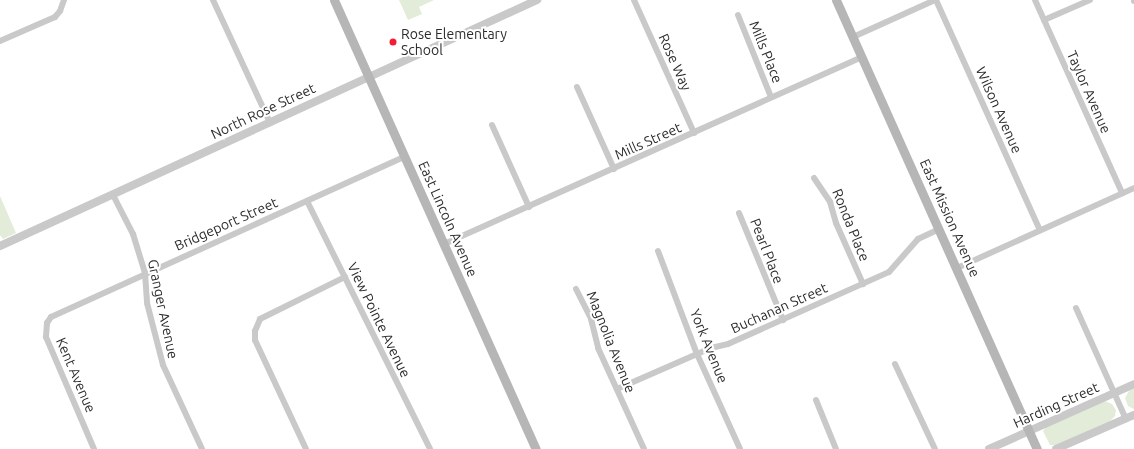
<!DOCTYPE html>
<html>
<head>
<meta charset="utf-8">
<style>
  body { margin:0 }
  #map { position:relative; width:1134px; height:449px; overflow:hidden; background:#fff; font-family:Ubuntu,sans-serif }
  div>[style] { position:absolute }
  .green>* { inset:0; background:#e3ecd8 }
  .minor>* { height:6px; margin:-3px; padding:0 3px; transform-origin:3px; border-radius:3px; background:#c9c9c9 }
  .tertiary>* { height:8px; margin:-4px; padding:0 4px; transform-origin:4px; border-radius:4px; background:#c9c9c9 }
  .secondary>* { height:9px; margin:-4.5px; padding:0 4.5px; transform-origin:4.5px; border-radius:4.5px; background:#b6b6b6 }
  .dots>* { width:11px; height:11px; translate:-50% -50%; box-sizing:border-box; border:2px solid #fff; border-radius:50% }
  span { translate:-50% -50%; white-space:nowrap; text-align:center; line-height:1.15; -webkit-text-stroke:4px #fff; paint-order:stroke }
  .poi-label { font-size:14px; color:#2c2c2c }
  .left { translate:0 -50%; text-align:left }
  .street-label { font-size:14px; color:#2c2c2c }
</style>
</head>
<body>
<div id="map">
  <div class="green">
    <div style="clip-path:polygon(399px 0,434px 0,419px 7px,422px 14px,408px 20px)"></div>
    <div style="clip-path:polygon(0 196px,16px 233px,3px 239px,0 235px)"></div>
    <div style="clip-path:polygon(1134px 388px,1134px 409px,1128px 406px,1125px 398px,1129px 391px)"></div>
    <div style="clip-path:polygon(1105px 401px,1112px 404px,1116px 410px,1115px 416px,1110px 421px,1056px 445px,1050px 445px,1043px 431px,1046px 427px)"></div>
  </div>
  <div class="minor">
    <div style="left:213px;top:0;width:136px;rotate:65.1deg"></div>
    <div style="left:634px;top:0;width:146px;rotate:65.7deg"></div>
    <div style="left:936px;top:0;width:252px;rotate:65.7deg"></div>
    <div style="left:1035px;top:0;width:212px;rotate:65.7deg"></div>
    <div style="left:1134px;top:0;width:1px;rotate:90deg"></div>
    <div style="left:738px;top:15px;width:88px;rotate:68.1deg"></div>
    <div style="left:1044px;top:20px;width:50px;rotate:-23.5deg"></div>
    <div style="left:853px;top:37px;width:90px;rotate:-24.3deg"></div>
    <div style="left:0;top:41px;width:60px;rotate:-23.6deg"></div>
    <div style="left:55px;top:17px;width:8px;rotate:-50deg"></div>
    <div style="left:60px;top:11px;width:12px;rotate:-70deg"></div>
    <div style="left:577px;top:87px;width:90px;rotate:65.7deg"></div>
    <div style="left:492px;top:125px;width:90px;rotate:65.7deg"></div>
    <div style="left:814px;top:178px;width:29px;rotate:56deg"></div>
    <div style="left:830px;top:202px;width:22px;rotate:74deg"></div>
    <div style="left:836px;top:223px;width:67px;rotate:66.1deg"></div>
    <div style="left:113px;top:195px;width:44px;rotate:62.9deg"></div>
    <div style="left:133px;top:234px;width:41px;rotate:72.9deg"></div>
    <div style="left:145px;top:273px;width:30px;rotate:86deg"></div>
    <div style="left:147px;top:303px;width:64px;rotate:75.5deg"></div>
    <div style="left:163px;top:365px;width:93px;rotate:65.1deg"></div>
    <div style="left:307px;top:201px;width:277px;rotate:63.6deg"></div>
    <div style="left:739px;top:213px;width:116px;rotate:67.6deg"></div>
    <div style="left:444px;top:244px;width:458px;rotate:-24.1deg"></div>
    <div style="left:658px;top:251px;width:110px;rotate:69.3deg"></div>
    <div style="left:697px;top:354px;width:104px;rotate:65.6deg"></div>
    <div style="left:957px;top:268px;width:194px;rotate:-24.3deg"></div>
    <div style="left:576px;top:289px;width:34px;rotate:63deg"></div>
    <div style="left:591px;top:319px;width:30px;rotate:76deg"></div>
    <div style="left:598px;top:348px;width:111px;rotate:65.5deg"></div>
    <div style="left:1076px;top:308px;width:122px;rotate:65.8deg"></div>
    <div style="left:895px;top:364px;width:94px;rotate:64.8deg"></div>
    <div style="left:617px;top:389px;width:103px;rotate:-23.6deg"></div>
    <div style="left:711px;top:348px;width:17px;rotate:-13deg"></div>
    <div style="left:728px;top:344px;width:176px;rotate:-24.1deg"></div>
    <div style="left:889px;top:272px;width:44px;rotate:-48.7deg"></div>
    <div style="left:918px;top:239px;width:23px;rotate:-25deg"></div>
    <div style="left:816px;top:400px;width:53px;rotate:67.8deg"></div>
    <div style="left:94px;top:449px;width:122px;rotate:-113.2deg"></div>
    <div style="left:46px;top:337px;width:14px;rotate:-86deg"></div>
    <div style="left:47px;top:323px;width:7px;rotate:-56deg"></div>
    <div style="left:51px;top:317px;width:388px;rotate:-24.4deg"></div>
    <div style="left:306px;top:449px;width:120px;rotate:-115.1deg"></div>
    <div style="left:255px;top:340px;width:9px;rotate:-90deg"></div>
    <div style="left:255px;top:331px;width:13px;rotate:-67deg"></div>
    <div style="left:260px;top:319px;width:95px;rotate:-26.3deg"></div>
  </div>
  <div class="tertiary">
    <div style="left:0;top:246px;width:591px;rotate:-24.61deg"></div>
    <div style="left:989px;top:449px;width:159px;rotate:-24.1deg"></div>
    <div style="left:1056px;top:449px;width:85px;rotate:-23.6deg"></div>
  </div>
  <div class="secondary">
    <div style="left:334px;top:0;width:492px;rotate:65.8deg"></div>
    <div style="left:836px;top:0;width:492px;rotate:65.9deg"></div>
  </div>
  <div class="dots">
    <div style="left:393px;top:42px;background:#f61c36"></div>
  </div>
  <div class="poi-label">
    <span class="left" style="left:401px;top:42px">Rose Elementary<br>School</span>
  </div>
  <div class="street-label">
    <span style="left:766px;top:52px;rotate:68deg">Mills Place</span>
    <span style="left:675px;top:62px;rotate:66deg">Rose Way</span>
    <span style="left:1089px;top:92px;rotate:66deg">Taylor Avenue</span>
    <span style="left:999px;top:110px;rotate:66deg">Wilson Avenue</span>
    <span style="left:263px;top:111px;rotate:-25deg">North Rose Street</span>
    <span style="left:648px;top:141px;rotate:-24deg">Mills Street</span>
    <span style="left:950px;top:218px;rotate:66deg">East Mission Avenue</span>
    <span style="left:448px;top:219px;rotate:66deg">East Lincoln Avenue</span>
    <span style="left:226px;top:224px;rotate:-24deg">Bridgeport Street</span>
    <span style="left:851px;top:225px;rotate:68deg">Ronda Place</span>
    <span style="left:767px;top:251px;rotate:69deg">Pearl Place</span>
    <span style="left:779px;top:308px;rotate:-24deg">Buchanan Street</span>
    <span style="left:163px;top:309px;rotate:78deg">Granger Avenue</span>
    <span style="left:379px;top:320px;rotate:64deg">View Pointe Avenue</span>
    <span style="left:611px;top:342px;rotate:68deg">Magnolia Avenue</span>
    <span style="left:709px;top:346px;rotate:68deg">York Avenue</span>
    <span style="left:76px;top:375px;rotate:67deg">Kent Avenue</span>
    <span style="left:1056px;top:405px;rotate:-24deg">Harding Street</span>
  </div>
</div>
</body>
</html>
